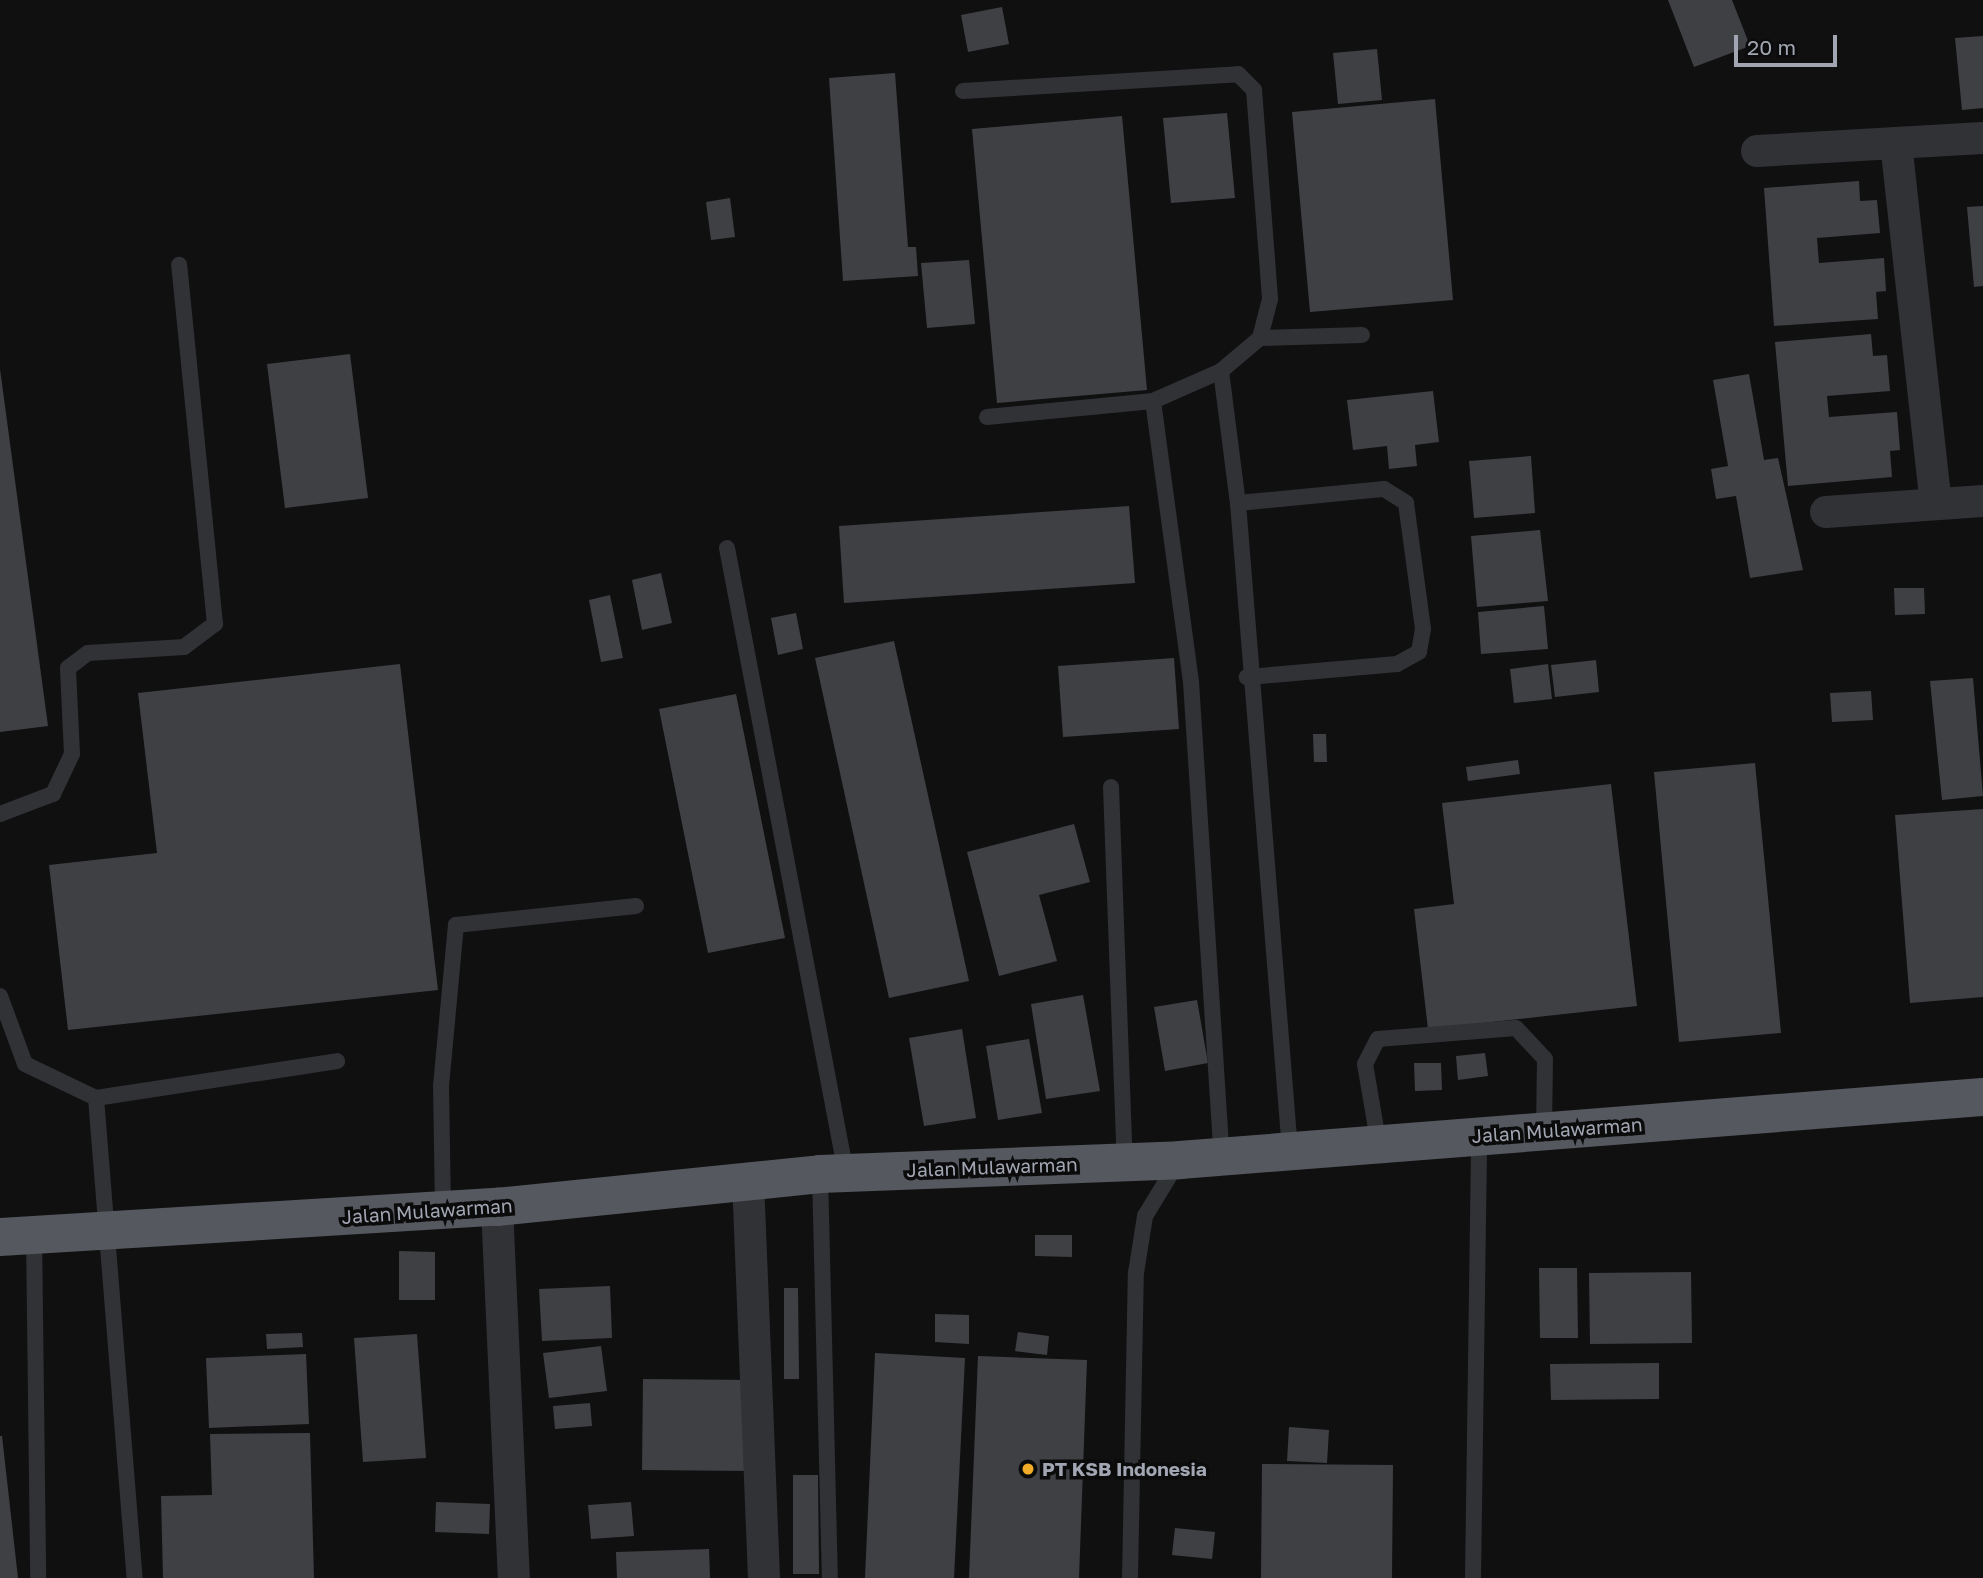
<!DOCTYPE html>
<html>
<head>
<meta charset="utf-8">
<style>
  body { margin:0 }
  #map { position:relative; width:1983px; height:1578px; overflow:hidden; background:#101011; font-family:"Golos Text",sans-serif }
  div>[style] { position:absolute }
  .building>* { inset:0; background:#3f4044 }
  .service>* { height:16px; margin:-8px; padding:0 8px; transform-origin:8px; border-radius:8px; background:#313236 }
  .minor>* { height:32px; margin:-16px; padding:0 16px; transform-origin:16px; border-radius:16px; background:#313236 }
  .trunk>* { height:38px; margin:-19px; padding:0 19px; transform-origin:19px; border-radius:19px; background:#55585e }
  .dots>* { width:19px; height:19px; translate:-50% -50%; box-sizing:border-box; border:4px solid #0b0b0c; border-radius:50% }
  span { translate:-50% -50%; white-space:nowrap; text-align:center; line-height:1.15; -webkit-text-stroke:7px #0b0b0c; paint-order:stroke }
  .street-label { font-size:19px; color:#a1a6b2 }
  .poi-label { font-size:19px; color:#a1a6b2; font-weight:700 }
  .left { translate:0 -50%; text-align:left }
  .scale { position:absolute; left:1734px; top:35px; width:103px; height:32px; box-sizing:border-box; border:4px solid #a1a6b2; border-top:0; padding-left:9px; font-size:21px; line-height:24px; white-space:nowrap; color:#a1a6b2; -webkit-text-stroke:5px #0b0b0c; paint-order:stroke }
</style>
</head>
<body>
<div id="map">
  <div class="building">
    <div style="clip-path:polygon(1668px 0,1732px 0,1750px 46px,1694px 67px)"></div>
    <div style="clip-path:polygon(1002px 7px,1009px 44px,968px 52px,961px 15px)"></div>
    <div style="clip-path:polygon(1983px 36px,1983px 108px,1962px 110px,1955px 38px)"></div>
    <div style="clip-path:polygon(1377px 49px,1382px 100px,1338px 104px,1333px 53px)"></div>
    <div style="clip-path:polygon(895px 73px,908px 247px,916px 247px,918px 276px,843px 281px,829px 78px)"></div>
    <div style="clip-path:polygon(1435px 99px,1453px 300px,1310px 312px,1292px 112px)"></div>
    <div style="clip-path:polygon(1227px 113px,1235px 198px,1171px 203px,1163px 118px)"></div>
    <div style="clip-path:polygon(1122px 116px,1147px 390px,997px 403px,972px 129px)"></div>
    <div style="clip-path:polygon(1859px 181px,1860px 201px,1877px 200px,1880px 233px,1817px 238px,1819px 263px,1884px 258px,1886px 291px,1876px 292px,1878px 319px,1774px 326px,1764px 188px)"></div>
    <div style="clip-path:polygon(730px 198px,735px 237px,711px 240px,706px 202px)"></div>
    <div style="clip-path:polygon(1983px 206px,1983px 286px,1974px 287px,1967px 207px)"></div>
    <div style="clip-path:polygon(969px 260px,975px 324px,927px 328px,921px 263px)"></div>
    <div style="clip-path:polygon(1871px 334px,1873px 356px,1887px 355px,1890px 391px,1827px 396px,1829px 417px,1897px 412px,1900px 450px,1890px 451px,1892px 477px,1788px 486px,1775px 342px)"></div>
    <div style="clip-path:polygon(350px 354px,368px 498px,285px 508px,267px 364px)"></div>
    <div style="clip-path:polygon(0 369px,48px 726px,0 732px)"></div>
    <div style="clip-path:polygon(1749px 374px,1764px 460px,1778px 458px,1803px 570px,1750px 578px,1736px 496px,1716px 499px,1711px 469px,1728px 466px,1713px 380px)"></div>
    <div style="clip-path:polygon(1433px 391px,1439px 442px,1415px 445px,1417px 466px,1389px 469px,1387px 446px,1353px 450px,1347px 400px)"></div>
    <div style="clip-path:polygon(1531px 456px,1535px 513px,1474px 518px,1469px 461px)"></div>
    <div style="clip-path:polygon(1129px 506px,1135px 583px,844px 603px,839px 526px)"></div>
    <div style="clip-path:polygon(1540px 530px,1548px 601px,1477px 607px,1471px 536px)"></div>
    <div style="clip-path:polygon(661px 573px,672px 623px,642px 630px,632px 580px)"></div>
    <div style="clip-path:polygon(1894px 588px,1924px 588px,1925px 614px,1895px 615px)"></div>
    <div style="clip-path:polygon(610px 595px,623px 658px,601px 662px,589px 600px)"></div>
    <div style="clip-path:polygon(1544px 606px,1548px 649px,1481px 654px,1478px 612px)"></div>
    <div style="clip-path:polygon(796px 613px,803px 649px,778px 655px,771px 618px)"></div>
    <div style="clip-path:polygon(894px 641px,969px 981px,889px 998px,815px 658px)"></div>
    <div style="clip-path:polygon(1174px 658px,1179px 729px,1063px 737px,1058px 666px)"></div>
    <div style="clip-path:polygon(1596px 660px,1599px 692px,1555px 697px,1551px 665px)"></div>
    <div style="clip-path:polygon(400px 664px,438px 990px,68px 1030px,49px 865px,157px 853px,138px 693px)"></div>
    <div style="clip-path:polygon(1548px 664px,1552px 699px,1514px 703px,1510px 669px)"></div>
    <div style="clip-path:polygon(1973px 678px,1983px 796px,1942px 800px,1930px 681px)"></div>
    <div style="clip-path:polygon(1871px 691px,1873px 720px,1832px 722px,1830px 693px)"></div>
    <div style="clip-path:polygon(736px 694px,785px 938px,708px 953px,659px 709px)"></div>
    <div style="clip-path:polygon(1313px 734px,1326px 734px,1327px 762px,1314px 762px)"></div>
    <div style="clip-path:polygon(1518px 760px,1520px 774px,1468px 781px,1466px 767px)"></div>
    <div style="clip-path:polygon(1755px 763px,1781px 1033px,1679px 1042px,1654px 772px)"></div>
    <div style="clip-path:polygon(1611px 784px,1637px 1006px,1428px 1029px,1414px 909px,1454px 904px,1442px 803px)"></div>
    <div style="clip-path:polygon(1983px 809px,1983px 997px,1910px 1003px,1895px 815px)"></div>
    <div style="clip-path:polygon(1074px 824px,1090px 882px,1039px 895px,1057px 961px,999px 976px,967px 852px)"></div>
    <div style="clip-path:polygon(1083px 995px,1100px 1091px,1046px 1099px,1031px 1004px)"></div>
    <div style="clip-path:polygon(1197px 1000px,1208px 1063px,1165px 1071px,1154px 1007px)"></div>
    <div style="clip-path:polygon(962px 1029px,976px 1118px,924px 1126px,909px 1038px)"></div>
    <div style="clip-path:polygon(1029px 1039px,1042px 1113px,998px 1120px,986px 1046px)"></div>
    <div style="clip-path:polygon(1485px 1053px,1488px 1076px,1458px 1080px,1456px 1056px)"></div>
    <div style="clip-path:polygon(1414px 1063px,1441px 1063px,1442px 1090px,1415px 1091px)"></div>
    <div style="clip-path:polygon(1035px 1235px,1072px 1235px,1072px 1257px,1035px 1256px)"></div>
    <div style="clip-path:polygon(399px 1251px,435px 1252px,435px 1300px,399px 1300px)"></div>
    <div style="clip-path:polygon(1539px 1268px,1577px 1268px,1578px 1338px,1540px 1338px)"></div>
    <div style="clip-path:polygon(1691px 1272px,1692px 1343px,1590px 1344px,1589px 1273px)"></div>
    <div style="clip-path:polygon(610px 1286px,612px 1338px,542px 1341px,539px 1289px)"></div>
    <div style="clip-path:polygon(784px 1288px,798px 1288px,799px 1379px,784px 1379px)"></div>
    <div style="clip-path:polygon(935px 1314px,969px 1315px,969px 1344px,935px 1342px)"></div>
    <div style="clip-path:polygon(1018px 1332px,1049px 1336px,1047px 1355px,1015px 1351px)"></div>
    <div style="clip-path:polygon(302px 1333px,303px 1347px,267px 1349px,266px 1334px)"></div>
    <div style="clip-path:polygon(417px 1334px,426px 1458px,363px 1462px,354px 1338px)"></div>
    <div style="clip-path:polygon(601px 1346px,607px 1391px,549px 1398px,543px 1353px)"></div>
    <div style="clip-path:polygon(875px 1353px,965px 1358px,954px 1578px,865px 1578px)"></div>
    <div style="clip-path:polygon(306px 1354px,309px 1424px,209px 1428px,206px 1358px)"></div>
    <div style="clip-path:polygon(978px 1356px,1087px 1360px,1079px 1578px,969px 1578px)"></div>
    <div style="clip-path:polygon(1659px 1363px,1659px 1399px,1551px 1400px,1550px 1364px)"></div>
    <div style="clip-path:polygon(643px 1379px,753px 1380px,752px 1471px,642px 1470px)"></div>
    <div style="clip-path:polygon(590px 1403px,592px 1426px,555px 1429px,553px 1406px)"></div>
    <div style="clip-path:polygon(1289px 1427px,1329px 1430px,1327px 1463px,1287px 1461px)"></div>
    <div style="clip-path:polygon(310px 1433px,314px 1578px,163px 1578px,161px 1496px,212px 1495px,210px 1434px)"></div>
    <div style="clip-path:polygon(0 1436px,2px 1436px,18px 1578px,0 1578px)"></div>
    <div style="clip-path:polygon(1262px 1464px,1393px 1465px,1392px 1578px,1261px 1578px)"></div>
    <div style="clip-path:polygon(793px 1475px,818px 1475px,819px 1574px,793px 1574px)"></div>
    <div style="clip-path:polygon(436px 1502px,490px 1504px,489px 1534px,435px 1532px)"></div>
    <div style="clip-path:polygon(631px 1502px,634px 1536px,591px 1539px,588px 1505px)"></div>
    <div style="clip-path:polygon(1175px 1528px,1215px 1532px,1212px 1559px,1172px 1555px)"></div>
    <div style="clip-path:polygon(709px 1549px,710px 1578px,617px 1578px,616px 1552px)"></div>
  </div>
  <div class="service">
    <div style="left:963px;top:91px;width:276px;rotate:-3.5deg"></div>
    <div style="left:1238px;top:74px;width:23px;rotate:45deg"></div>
    <div style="left:1254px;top:90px;width:210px;rotate:85.6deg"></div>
    <div style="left:1270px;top:299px;width:40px;rotate:104.4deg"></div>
    <div style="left:1260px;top:338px;width:51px;rotate:139.8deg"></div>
    <div style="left:1221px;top:371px;width:74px;rotate:156.2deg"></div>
    <div style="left:1260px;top:338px;width:102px;rotate:-1.7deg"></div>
    <div style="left:1221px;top:371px;width:133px;rotate:82.7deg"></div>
    <div style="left:1238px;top:503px;width:147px;rotate:-5.5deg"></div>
    <div style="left:1384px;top:489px;width:26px;rotate:32deg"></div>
    <div style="left:1406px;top:503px;width:127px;rotate:82.3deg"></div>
    <div style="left:1423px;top:629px;width:23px;rotate:100deg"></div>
    <div style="left:1419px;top:652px;width:25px;rotate:151deg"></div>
    <div style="left:1397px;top:664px;width:151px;rotate:175deg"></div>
    <div style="left:987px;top:417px;width:167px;rotate:-5.5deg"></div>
    <div style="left:1153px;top:401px;width:284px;rotate:82.3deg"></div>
    <div style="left:1191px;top:682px;width:475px;rotate:86.3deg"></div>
    <div style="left:1238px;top:503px;width:650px;rotate:85.41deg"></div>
    <div style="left:727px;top:548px;width:636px;rotate:79.22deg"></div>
    <div style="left:1111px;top:787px;width:375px;rotate:87.9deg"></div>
    <div style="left:0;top:814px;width:57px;rotate:-20.7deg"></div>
    <div style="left:53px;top:794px;width:44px;rotate:-64.6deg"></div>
    <div style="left:72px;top:754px;width:86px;rotate:-92.7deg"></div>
    <div style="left:68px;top:668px;width:25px;rotate:-37deg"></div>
    <div style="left:88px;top:653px;width:96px;rotate:-3.6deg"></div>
    <div style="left:184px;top:647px;width:39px;rotate:-37deg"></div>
    <div style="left:215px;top:624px;width:361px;rotate:-95.7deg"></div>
    <div style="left:0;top:996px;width:72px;rotate:69.8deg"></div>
    <div style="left:25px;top:1064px;width:79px;rotate:25.6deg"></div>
    <div style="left:96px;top:1098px;width:482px;rotate:85.4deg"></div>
    <div style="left:96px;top:1098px;width:244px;rotate:-8.7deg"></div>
    <div style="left:1378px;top:1140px;width:77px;rotate:-99.7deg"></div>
    <div style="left:1365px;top:1064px;width:28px;rotate:-63deg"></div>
    <div style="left:1378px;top:1039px;width:138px;rotate:-4.6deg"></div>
    <div style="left:1516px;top:1028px;width:42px;rotate:46.9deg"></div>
    <div style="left:1545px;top:1059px;width:73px;rotate:90.8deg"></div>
    <div style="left:820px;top:1174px;width:404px;rotate:88.6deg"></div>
    <div style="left:443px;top:1211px;width:125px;rotate:-90.9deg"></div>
    <div style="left:441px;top:1086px;width:162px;rotate:-84.7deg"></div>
    <div style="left:456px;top:925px;width:181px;rotate:-6deg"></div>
    <div style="left:34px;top:1234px;width:344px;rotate:89.3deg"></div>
    <div style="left:1130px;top:1578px;width:305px;rotate:-88.9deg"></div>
    <div style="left:1136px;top:1273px;width:58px;rotate:-81deg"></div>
    <div style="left:1145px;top:1216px;width:63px;rotate:-58.6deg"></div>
    <div style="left:1473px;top:1578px;width:442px;rotate:-89.2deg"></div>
  </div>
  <div class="minor">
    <div style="left:1896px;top:143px;width:363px;rotate:83.7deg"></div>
    <div style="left:1757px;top:151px;width:226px;rotate:-3.3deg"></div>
    <div style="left:1826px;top:512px;width:157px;rotate:-4deg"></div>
    <div style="left:748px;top:1180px;width:398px;rotate:87.7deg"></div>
    <div style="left:497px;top:1207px;width:371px;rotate:87.4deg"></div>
  </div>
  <div class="trunk">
    <div style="left:0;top:1237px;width:498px;rotate:-3.5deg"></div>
    <div style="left:497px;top:1207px;width:325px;rotate:-5.8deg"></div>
    <div style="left:820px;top:1174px;width:360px;rotate:-2.2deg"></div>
    <div style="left:1180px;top:1160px;width:805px;rotate:-4.49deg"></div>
  </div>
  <div class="dots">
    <div style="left:1028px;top:1469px;background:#f1ac28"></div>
  </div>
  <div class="street-label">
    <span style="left:1557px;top:1130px;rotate:-4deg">Jalan Mulawarman</span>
    <span style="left:992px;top:1167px;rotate:-2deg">Jalan Mulawarman</span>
    <span style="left:427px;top:1211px;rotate:-4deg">Jalan Mulawarman</span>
  </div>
  <div class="poi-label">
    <span class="left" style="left:1042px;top:1469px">PT KSB Indonesia</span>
  </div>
  <div class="scale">20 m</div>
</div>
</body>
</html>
